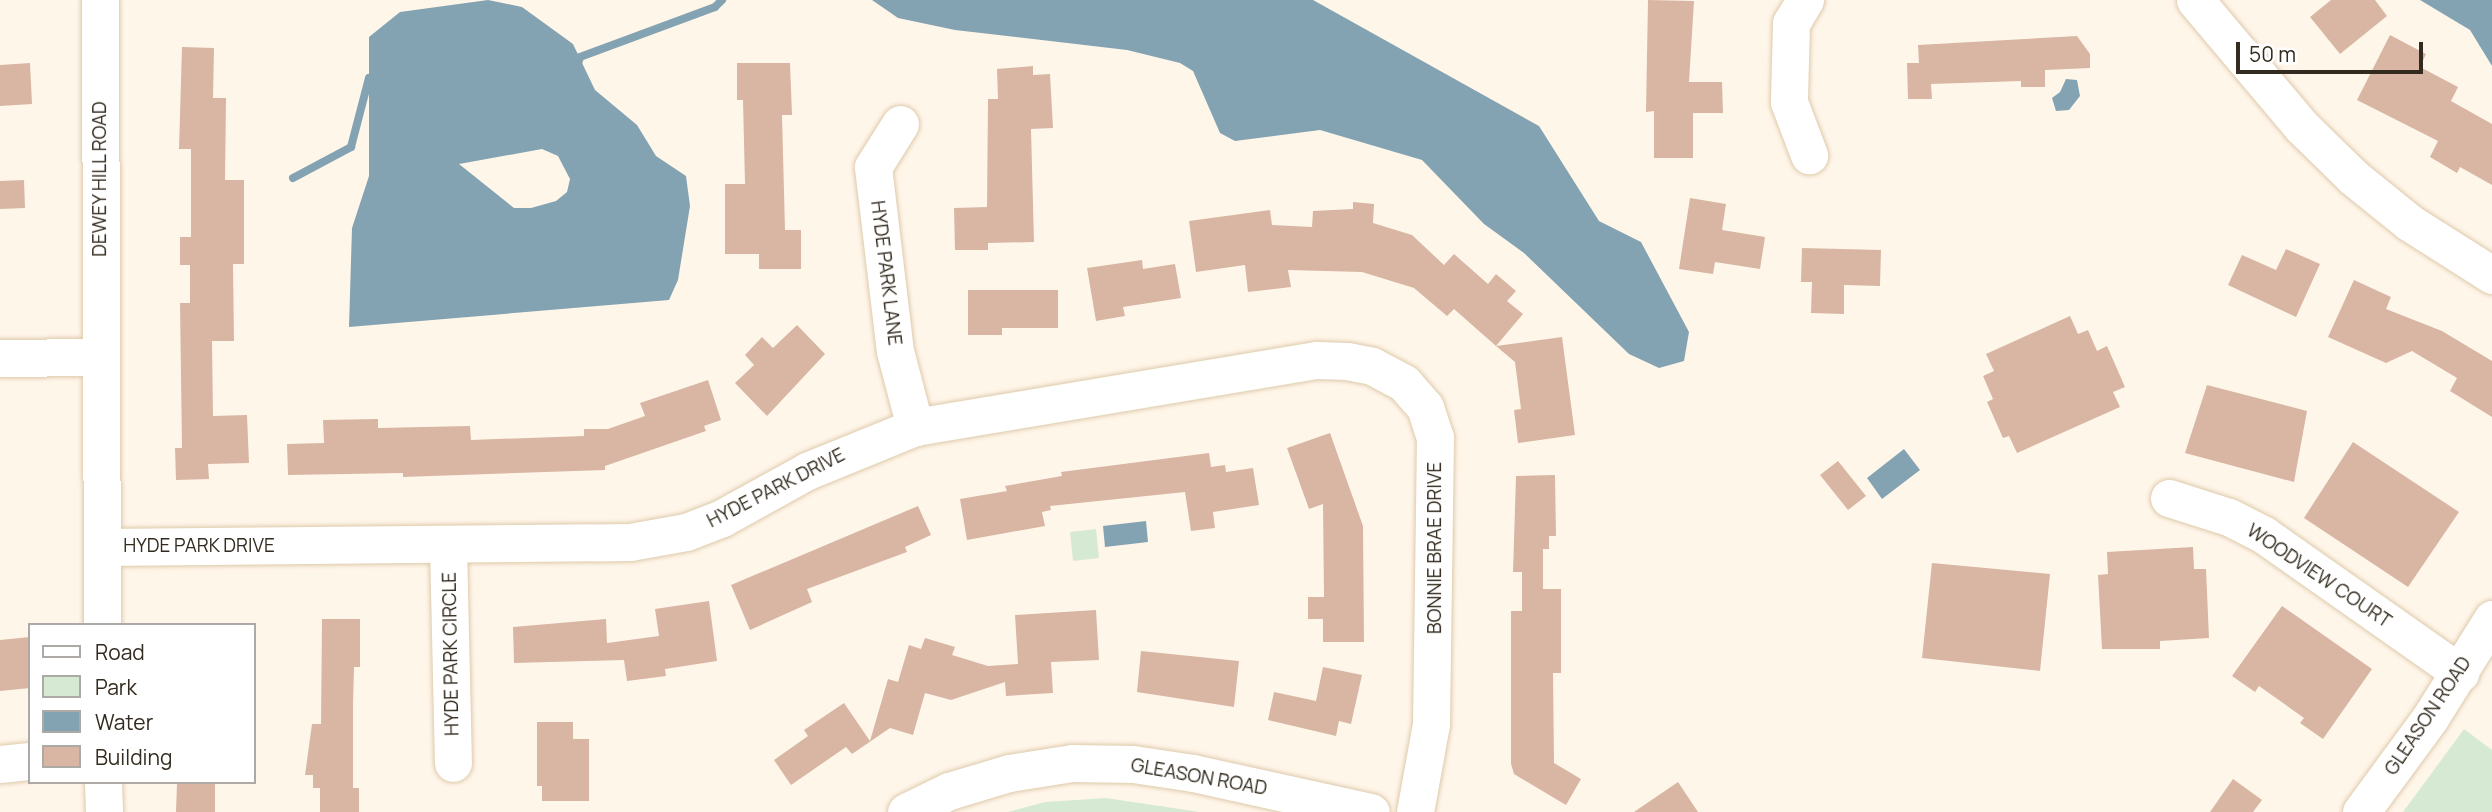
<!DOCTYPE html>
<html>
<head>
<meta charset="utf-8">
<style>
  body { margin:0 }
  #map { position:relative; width:2492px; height:812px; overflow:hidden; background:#fff6ea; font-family:Manrope,sans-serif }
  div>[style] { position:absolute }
  .green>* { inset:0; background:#d6ead3 }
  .water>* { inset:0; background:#84a3b2 }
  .stream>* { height:8px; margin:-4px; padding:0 4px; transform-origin:4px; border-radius:4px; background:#84a3b2 }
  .building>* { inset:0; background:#d8b6a3 }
  .roads { filter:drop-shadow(0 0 2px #decaab) drop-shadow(0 0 2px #decaab) }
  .minor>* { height:37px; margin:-18.5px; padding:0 18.5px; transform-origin:18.5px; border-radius:18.5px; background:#fff }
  span { translate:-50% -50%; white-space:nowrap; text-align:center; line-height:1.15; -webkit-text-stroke:7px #fff; paint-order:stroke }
  .street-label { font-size:19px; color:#332b1f }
  .legend { position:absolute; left:28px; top:623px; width:228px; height:161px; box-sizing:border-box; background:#fff; border:2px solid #adaaa5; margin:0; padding:9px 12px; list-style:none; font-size:21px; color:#332b1f }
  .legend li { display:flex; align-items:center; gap:14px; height:35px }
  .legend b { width:35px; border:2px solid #adaaa5 }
  .scale { position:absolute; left:2236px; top:42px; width:187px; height:32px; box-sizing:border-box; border:4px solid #332b1f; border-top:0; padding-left:9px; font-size:21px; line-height:24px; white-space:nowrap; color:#332b1f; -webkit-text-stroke:5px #fff; paint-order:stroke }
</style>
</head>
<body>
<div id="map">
  <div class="green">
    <div style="clip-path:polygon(1096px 529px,1099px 558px,1073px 561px,1070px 532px)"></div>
    <div style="clip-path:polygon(2464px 729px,2492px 750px,2492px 812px,2403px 812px)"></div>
    <div style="clip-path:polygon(1106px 798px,1200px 812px,1008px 812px,1045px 802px)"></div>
  </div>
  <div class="water">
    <div style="clip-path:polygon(evenodd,488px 0,522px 7px,573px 44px,595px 90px,637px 125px,656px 156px,686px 176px,690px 206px,678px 280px,669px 300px,349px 327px,352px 228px,369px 176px,369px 37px,400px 12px,488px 0,542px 149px,558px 156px,570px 179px,567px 192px,556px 201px,531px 208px,514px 208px,459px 164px,542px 149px)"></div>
    <div style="clip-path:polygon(872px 0,1313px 0,1539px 126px,1599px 221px,1641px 242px,1689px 332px,1684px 361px,1659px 368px,1629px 354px,1524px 253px,1484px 224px,1422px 160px,1320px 130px,1235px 141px,1220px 133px,1193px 71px,1180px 63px,1127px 50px,955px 30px,898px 18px)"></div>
    <div style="clip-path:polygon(2420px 0,2492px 0,2492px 66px,2470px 30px)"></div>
    <div style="clip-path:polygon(2066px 79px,2077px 80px,2080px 96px,2069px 110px,2056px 111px,2052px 98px,2060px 92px)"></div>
    <div style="clip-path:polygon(1904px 449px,1920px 470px,1882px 499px,1867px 478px)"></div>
    <div style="clip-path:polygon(1146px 521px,1148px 542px,1105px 547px,1103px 526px)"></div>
  </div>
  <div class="stream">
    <div style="left:577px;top:67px;width:10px;rotate:-73deg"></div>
    <div style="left:580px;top:57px;width:144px;rotate:-20.3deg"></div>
    <div style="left:715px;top:7px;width:10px;rotate:-45deg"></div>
    <div style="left:293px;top:178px;width:66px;rotate:-28.1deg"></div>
    <div style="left:351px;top:147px;width:71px;rotate:-75.4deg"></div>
    <div style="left:369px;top:78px;width:9px;rotate:21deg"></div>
  </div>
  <div class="building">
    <div style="clip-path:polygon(1648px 0,1694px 1px,1689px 82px,1722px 82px,1723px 113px,1693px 113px,1693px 158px,1654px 158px,1654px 111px,1646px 112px)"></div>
    <div style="clip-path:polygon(2331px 0,2375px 0,2387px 16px,2340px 54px,2310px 17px)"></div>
    <div style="clip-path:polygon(2390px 35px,2426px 54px,2420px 67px,2458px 87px,2451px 101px,2492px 124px,2492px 185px,2460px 167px,2457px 173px,2430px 157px,2438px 141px,2357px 100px)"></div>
    <div style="clip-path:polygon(2077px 36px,2090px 54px,2090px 68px,2045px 70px,2045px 87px,2021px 87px,2021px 81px,1931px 84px,1932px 99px,1908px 99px,1907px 63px,1919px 63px,1918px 45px)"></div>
    <div style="clip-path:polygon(182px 47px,214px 48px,213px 98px,226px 98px,225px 180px,244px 180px,244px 264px,233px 264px,234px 341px,212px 341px,213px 416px,247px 415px,249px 463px,208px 464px,209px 479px,176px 480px,175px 448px,182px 448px,180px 303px,190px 303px,190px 265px,180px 265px,180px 237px,191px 237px,191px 149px,179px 149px)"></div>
    <div style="clip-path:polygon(30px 63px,32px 104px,0 106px,0 65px)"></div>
    <div style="clip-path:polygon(737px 63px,790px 63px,792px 115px,782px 115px,785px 230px,801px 230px,801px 269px,759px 269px,759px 254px,725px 254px,725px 184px,745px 184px,743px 100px,737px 100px)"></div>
    <div style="clip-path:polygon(1033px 66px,1033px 75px,1050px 74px,1053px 128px,1031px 129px,1034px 242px,988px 243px,988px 250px,955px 250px,954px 208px,987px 207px,988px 99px,998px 99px,997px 69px)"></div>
    <div style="clip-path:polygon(24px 180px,25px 208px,0 209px,0 181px)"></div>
    <div style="clip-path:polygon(1690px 198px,1726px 204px,1722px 230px,1765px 237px,1760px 269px,1715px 262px,1713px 274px,1679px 269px)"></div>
    <div style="clip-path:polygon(1353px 202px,1374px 204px,1373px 223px,1412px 235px,1444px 265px,1454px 254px,1488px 284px,1496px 274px,1516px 291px,1507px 301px,1523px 314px,1496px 346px,1454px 309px,1447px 316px,1414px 288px,1362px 272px,1288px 270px,1291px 287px,1248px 292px,1245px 265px,1196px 272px,1189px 221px,1270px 210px,1272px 225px,1312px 227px,1313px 211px,1353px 209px)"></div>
    <div style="clip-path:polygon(1802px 248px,1881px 250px,1880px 286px,1844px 285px,1844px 314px,1811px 313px,1812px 282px,1801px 282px)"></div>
    <div style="clip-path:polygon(2286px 249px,2320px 264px,2296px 317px,2228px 285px,2242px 255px,2276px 270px)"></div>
    <div style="clip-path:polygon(1142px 260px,1143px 269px,1175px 264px,1181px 298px,1123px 307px,1125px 316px,1096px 321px,1087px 268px)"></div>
    <div style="clip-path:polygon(2354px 280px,2391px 297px,2386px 309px,2442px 331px,2492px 361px,2492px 417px,2450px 391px,2457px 378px,2412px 351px,2386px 363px,2328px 337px)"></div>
    <div style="clip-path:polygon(968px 290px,1058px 290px,1058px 328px,1002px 328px,1002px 335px,968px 335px)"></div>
    <div style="clip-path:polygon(2070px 316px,2078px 334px,2088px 330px,2097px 351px,2107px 346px,2125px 387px,2113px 392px,2120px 407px,2017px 453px,2009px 436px,2003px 438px,1987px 402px,1993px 399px,1983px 376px,1994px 371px,1986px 354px)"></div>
    <div style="clip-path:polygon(797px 325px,825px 354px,767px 416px,735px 383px,754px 365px,745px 355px,762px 337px,773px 348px)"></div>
    <div style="clip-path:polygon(1562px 337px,1575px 435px,1518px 443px,1514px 410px,1521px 409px,1515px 362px,1496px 346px)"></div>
    <div style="clip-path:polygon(708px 380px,721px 420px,704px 426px,706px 431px,605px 466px,605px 470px,403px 477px,403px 473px,288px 475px,287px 444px,324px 443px,323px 420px,378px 419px,378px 428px,470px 426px,471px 440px,584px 436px,584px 429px,608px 429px,645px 416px,640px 403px)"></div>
    <div style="clip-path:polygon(2207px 385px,2307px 411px,2294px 482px,2185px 453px)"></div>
    <div style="clip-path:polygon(1330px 433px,1363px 526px,1364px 642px,1323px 642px,1323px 619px,1308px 619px,1308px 597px,1324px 597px,1323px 504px,1309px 509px,1287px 448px)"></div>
    <div style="clip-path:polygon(2353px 442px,2459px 512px,2408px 587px,2304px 518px)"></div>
    <div style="clip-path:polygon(1209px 453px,1211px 467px,1225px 465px,1226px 472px,1253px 468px,1259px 505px,1213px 512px,1215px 528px,1191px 531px,1185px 492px,1050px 506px,1051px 510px,1042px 512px,1045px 526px,967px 540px,960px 499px,1007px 491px,1005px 486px,1062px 476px,1061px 472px)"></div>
    <div style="clip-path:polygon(1838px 461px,1866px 496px,1848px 510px,1820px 475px)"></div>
    <div style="clip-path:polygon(1555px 475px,1556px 536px,1549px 536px,1549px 549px,1543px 549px,1543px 589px,1561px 589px,1561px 673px,1553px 673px,1554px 763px,1581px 779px,1566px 805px,1514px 774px,1511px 764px,1511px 611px,1522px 611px,1522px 572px,1513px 572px,1516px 476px)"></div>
    <div style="clip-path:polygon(918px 506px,931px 535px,905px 547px,907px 552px,807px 589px,812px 602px,750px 630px,731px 585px)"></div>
    <div style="clip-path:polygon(2193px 547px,2194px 569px,2206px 569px,2209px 638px,2160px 641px,2160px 649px,2102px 649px,2098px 575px,2108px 574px,2107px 552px)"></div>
    <div style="clip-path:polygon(1932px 563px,2050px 574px,2040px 671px,1922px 658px)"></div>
    <div style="clip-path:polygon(709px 601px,717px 661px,665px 669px,666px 676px,627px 681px,624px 660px,514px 663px,513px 627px,606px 619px,607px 643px,659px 636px,655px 609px)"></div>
    <div style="clip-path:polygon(2282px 606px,2372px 669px,2323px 739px,2300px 723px,2304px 718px,2259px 686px,2255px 692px,2232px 676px)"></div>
    <div style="clip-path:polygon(1096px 610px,1099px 660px,1051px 662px,1053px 693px,1006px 696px,1005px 682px,951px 700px,925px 693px,913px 735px,890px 728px,852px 754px,846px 747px,791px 785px,774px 760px,808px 736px,804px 730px,844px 703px,870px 741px,888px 679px,898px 682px,909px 645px,921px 649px,925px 638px,955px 647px,952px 655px,988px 666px,1018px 664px,1015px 615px)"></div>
    <div style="clip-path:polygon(322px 619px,360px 619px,360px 667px,354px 667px,353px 703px,353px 788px,359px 788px,359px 812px,320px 812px,320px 788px,313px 788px,313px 775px,305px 775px,312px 724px,321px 724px)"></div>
    <div style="clip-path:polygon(30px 637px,30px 688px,0 691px,0 640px)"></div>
    <div style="clip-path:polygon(1141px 651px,1239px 661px,1234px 707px,1137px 692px)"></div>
    <div style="clip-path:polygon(1323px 667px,1362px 675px,1351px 724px,1339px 721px,1336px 736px,1268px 720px,1274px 692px,1316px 701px)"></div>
    <div style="clip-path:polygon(537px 722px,573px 722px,573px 739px,589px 739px,589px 801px,542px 801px,542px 786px,537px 786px)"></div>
    <div style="clip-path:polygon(2233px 779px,2262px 800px,2253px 812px,2210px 812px)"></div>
    <div style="clip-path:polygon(177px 782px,215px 782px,215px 812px,176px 812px)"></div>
    <div style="clip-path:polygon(1678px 782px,1698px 812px,1634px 812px)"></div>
  </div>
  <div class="roads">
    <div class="minor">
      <div style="left:100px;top:0;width:625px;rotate:89.82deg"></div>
      <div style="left:1805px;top:0;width:27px;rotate:121deg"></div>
      <div style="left:1791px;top:23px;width:79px;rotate:91.5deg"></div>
      <div style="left:1789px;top:102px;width:57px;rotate:69.3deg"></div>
      <div style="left:2195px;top:0;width:165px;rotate:49.9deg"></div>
      <div style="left:2301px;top:126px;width:73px;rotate:44.4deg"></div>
      <div style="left:2353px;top:177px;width:73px;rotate:38.9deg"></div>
      <div style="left:2410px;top:223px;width:97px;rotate:32.4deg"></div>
      <div style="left:900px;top:124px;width:51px;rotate:122.1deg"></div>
      <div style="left:873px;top:167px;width:185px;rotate:83.2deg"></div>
      <div style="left:895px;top:351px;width:79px;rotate:75.3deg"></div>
      <div style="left:0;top:358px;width:101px;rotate:-0.6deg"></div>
      <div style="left:2169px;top:498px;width:63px;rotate:17.6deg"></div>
      <div style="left:2229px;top:517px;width:39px;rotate:27deg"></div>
      <div style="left:2264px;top:535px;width:240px;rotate:35.1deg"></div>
      <div style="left:448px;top:545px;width:218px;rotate:88.7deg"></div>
      <div style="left:102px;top:547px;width:528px;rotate:-0.54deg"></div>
      <div style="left:630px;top:542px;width:57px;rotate:-10.1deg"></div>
      <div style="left:686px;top:532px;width:39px;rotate:-21deg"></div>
      <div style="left:722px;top:518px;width:97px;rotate:-28.9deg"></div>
      <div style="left:807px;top:471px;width:117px;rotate:-22.2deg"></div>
      <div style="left:915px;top:427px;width:408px;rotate:-9.5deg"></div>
      <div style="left:1317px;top:360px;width:30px;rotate:2deg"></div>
      <div style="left:1347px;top:361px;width:25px;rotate:11deg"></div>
      <div style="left:1372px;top:366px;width:36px;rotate:28deg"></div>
      <div style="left:1404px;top:383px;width:32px;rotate:49deg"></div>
      <div style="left:1425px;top:407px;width:32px;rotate:72deg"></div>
      <div style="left:1435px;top:437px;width:287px;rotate:90.8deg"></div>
      <div style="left:1431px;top:724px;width:89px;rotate:100.3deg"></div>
      <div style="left:0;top:764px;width:30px;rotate:-6deg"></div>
      <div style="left:103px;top:782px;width:30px;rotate:88deg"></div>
      <div style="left:906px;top:812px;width:48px;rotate:-26deg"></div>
      <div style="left:949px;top:791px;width:63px;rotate:-16.7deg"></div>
      <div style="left:1009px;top:773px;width:64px;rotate:-9deg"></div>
      <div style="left:1072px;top:763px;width:61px;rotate:0.9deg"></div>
      <div style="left:1133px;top:764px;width:61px;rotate:8.5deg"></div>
      <div style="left:1193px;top:773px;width:182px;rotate:12.4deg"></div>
      <div style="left:2361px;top:812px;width:117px;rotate:-53.7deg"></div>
      <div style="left:2430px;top:718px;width:117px;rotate:-57.9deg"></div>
    </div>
  </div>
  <div class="street-label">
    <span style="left:100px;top:179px;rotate:-90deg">DEWEY HILL ROAD</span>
    <span style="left:886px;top:273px;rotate:83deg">HYDE PARK LANE</span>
    <span style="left:776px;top:488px;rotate:-27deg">HYDE PARK DRIVE</span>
    <span style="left:199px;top:546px">HYDE PARK DRIVE</span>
    <span style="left:1435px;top:548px;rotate:-90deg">BONNIE BRAE DRIVE</span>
    <span style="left:2319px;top:576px;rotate:34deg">WOODVIEW COURT</span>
    <span style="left:451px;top:654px;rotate:-91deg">HYDE PARK CIRCLE</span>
    <span style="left:2428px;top:716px;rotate:-56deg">GLEASON ROAD</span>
    <span style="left:1199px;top:777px;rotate:10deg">GLEASON ROAD</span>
  </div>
  <ul class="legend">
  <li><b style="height:9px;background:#fff"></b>Road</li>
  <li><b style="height:19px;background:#d6ead3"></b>Park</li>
  <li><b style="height:19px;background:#84a3b2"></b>Water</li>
  <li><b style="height:19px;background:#d8b6a3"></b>Building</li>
  </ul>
  <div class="scale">50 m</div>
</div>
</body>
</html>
